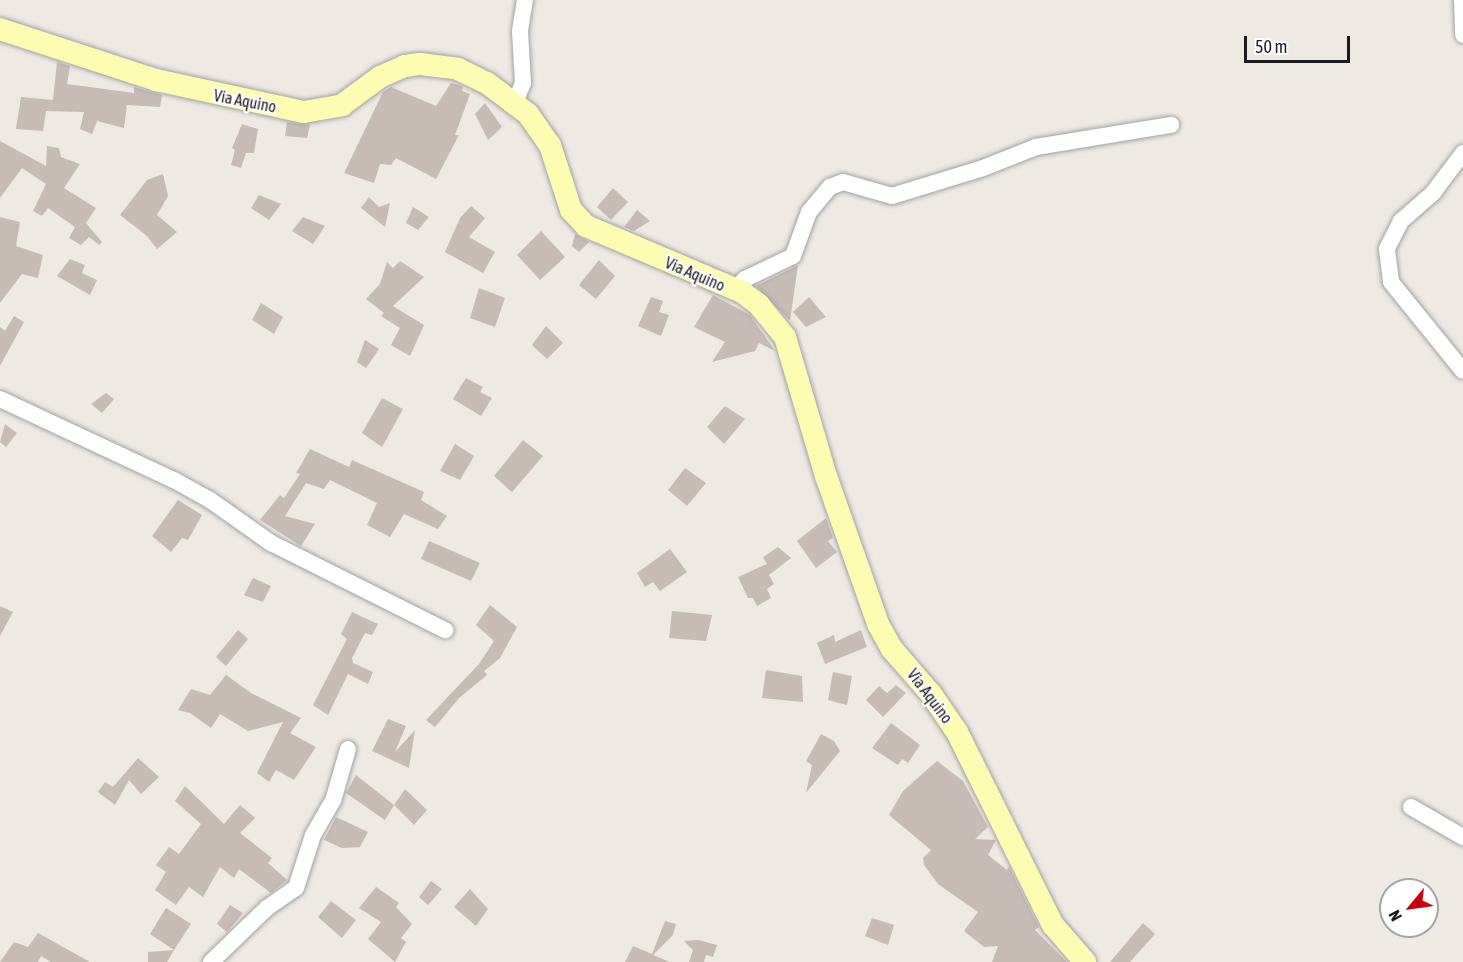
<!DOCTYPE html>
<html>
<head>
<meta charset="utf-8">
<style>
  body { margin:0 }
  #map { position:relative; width:1463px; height:962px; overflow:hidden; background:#eee9e2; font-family:"Asap Condensed",sans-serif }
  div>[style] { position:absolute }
  .building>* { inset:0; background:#c6bbb5 }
  .roads { filter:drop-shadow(0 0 2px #a3a3a3) drop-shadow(0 0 2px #a3a3a3) }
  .street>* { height:16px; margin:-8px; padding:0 8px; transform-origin:8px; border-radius:8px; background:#fff }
  .secondary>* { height:22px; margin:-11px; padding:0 11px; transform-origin:11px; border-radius:11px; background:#fcfcb2 }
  span { translate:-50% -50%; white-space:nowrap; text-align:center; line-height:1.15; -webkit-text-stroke:4.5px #fff; paint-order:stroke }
  .street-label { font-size:16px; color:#1c1c1c }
  .north { position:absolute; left:1379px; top:878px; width:60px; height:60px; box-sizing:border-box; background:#fff; border:2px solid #a4a4a4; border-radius:50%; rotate:241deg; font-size:16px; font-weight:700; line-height:24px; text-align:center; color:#1c1c1c }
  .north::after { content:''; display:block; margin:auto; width:21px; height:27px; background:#c9000b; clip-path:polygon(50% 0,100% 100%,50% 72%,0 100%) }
  .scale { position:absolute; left:1244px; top:36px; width:106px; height:27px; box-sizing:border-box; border:3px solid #1c1c1c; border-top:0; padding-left:8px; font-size:18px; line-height:21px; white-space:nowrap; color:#1c1c1c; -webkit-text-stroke:4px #fff; paint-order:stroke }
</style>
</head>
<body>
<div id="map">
  <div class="building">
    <div style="clip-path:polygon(57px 62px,70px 66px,67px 84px,134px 93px,134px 87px,162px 95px,160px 107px,127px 105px,124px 128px,97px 121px,92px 134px,80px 129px,84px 112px,46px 111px,43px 131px,16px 129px,21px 97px,53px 100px)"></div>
    <div style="clip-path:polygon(451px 83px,463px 86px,462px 91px,470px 94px,455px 135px,459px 135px,436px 179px,396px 158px,391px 165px,380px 164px,374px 183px,344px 173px,383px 92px,391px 87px,436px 106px)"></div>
    <div style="clip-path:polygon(485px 103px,502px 127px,488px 140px,475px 114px)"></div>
    <div style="clip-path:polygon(287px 122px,310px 125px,307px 138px,285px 136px)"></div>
    <div style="clip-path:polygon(242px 124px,258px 129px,254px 153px,246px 153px,241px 168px,231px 165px,235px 150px,232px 148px)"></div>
    <div style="clip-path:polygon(0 141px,46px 166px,47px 146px,59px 148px,61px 157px,80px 164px,64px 188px,96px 208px,86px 223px,102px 242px,99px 245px,89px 237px,81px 245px,69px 238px,75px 227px,48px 208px,42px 216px,33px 211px,46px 184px,22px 168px,0 198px)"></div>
    <div style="clip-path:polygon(163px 174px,168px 196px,157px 215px,177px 232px,157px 249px,147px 236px,120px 215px,147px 180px)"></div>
    <div style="clip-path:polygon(613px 188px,628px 202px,611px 220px,597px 207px)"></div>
    <div style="clip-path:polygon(259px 195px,281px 204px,269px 220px,251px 208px)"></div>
    <div style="clip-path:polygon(369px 197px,379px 207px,390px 203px,385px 227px,361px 208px)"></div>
    <div style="clip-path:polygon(471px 206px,485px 218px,469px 237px,495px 252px,483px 273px,445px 252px,460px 218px)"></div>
    <div style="clip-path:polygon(413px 207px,429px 217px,418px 230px,406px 223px)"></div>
    <div style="clip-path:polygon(637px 210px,650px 221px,634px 231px,624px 227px)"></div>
    <div style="clip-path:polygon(0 217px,20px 222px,16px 246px,43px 255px,38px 278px,22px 274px,0 303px)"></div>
    <div style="clip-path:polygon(303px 217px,325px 226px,313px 244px,292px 231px)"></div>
    <div style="clip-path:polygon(541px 231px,565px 257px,540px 280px,517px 255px)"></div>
    <div style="clip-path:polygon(575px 234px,589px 242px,579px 252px,572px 246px)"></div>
    <div style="clip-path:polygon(70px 259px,85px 265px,82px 273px,97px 280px,90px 295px,57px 276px)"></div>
    <div style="clip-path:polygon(599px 260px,615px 276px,596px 299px,579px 285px)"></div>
    <div style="clip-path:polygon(400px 261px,424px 277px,393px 306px,424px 325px,410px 356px,391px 345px,400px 328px,381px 316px,384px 313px,366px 299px,380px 284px,387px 262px,393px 268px)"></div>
    <div style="clip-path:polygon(798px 265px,790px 321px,756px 286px)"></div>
    <div style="clip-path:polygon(479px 288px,505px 298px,495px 327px,470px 318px)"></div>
    <div style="clip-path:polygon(713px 295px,750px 315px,775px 351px,759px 343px,755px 351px,712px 362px,725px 342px,694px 327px)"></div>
    <div style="clip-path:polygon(651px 297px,663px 301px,659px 312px,669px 315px,661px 336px,638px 326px)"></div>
    <div style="clip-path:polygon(809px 297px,826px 317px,806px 327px,793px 312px)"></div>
    <div style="clip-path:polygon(261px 303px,283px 317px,274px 334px,252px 320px)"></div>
    <div style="clip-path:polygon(14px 316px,24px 322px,0 366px,0 327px,5px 331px)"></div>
    <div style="clip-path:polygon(546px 326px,563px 343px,547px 359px,532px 345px)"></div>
    <div style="clip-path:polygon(365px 340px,379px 349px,366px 368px,357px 362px)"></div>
    <div style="clip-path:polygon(466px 378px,483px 387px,480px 392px,492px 398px,481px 416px,453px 399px)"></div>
    <div style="clip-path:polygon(106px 393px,114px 399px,102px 413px,91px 404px)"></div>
    <div style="clip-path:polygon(382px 398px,403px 409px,382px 447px,362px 433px)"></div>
    <div style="clip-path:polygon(725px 406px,745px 419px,724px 444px,707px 427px)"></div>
    <div style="clip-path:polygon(5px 424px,17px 433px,6px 447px,0 442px)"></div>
    <div style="clip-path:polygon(523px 440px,543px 456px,512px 492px,494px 476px)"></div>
    <div style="clip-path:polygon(455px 444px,474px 456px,460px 480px,440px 471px)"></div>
    <div style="clip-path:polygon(310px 449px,349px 467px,352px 460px,424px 492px,421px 500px,447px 516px,438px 529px,404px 514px,390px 537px,367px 525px,377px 503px,330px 480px,324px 489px,306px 483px,285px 516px,315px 524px,301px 546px,260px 520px,280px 495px,284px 498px,300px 474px,296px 473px)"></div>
    <div style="clip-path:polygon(685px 468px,706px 483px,687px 506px,668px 490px)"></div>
    <div style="clip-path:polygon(178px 500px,202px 515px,188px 540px,182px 538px,171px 552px,152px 536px)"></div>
    <div style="clip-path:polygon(826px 518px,833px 538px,828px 541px,837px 552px,816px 568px,797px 541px)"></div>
    <div style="clip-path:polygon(429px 541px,480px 563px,471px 581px,421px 559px)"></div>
    <div style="clip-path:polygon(778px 547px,791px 558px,769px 575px,774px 584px,767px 589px,771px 598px,757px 606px,753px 598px,748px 598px,738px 577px,767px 564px,763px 557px)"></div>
    <div style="clip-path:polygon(670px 549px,687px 572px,660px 591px,653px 582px,645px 587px,637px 573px)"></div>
    <div style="clip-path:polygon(253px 578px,271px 586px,263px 602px,244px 595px)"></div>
    <div style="clip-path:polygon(490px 605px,517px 627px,500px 658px,484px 671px,487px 675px,459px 698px,435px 727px,426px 720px,479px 664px,494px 641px,476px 625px)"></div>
    <div style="clip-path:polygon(0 606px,13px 612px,0 636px)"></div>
    <div style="clip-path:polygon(672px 611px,712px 615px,706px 641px,669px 638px)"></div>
    <div style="clip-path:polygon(352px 612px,378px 624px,372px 635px,365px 633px,352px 658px,353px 663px,373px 672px,368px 684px,348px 674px,328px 715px,313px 705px,347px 639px,341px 634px)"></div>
    <div style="clip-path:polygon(238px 630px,248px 639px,226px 666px,216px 657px)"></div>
    <div style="clip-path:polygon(861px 630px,867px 647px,825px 664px,817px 643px,834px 635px,835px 642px)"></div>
    <div style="clip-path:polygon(766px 670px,802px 676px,803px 702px,762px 698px)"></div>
    <div style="clip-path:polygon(833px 672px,852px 676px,847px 705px,828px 700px)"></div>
    <div style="clip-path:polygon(226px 675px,251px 693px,301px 718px,290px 733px,316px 747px,294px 780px,276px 770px,269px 782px,257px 773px,283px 722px,248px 731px,220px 714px,211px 728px,190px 713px,178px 710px,191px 689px,210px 695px)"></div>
    <div style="clip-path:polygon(896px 685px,906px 693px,883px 717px,866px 700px,879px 686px,887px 693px)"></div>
    <div style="clip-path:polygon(388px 719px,406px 726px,395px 752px,415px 730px,409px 768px,372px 751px)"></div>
    <div style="clip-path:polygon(891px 723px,920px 745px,908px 763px,902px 759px,898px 765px,872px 748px)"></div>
    <div style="clip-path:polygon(821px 734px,834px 741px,840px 751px,806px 793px,812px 765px,806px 761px)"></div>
    <div style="clip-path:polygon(138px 758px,159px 777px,141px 794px,129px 780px,115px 805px,98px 792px,105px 782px,113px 787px)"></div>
    <div style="clip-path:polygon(937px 761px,963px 781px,988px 827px,975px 839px,996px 840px,988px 855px,1007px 870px,1009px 867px,1039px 927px,1035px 930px,1067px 962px,992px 962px,998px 946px,984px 947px,964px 931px,978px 912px,938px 884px,924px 865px,923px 858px,931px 850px,889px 815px,903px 791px)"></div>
    <div style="clip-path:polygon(356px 775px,394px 805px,405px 789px,427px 810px,414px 825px,394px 805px,385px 820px,346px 793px)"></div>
    <div style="clip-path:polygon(185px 786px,224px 824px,240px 805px,255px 818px,240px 833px,272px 858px,268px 863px,287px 880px,271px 893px,239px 869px,234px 878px,220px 867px,203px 897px,189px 887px,176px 905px,155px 890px,166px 872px,156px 865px,169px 847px,179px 854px,201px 824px,175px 801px)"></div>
    <div style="clip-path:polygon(336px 817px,368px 832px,360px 847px,342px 848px,324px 840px)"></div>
    <div style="clip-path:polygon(431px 881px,442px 889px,428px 905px,419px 897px)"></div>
    <div style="clip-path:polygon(376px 887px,399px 903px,396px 907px,412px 924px,401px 938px,406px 942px,395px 962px,368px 939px,381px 922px,359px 908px)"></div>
    <div style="clip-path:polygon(470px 889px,488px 909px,476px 926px,454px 907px)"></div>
    <div style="clip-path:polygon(331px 901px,356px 920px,342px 938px,318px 917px)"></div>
    <div style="clip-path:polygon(230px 905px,243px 913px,227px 932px,217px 924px)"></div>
    <div style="clip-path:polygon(166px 908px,191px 924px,174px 950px,150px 934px)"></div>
    <div style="clip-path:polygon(872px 918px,894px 925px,888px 945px,865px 936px)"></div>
    <div style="clip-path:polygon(665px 921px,676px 924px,673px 935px,653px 955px,670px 962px,625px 962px,633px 946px,652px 954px)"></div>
    <div style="clip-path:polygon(1143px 923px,1155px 934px,1130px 962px,1110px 962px)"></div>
    <div style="clip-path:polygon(38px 933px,90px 962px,51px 962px,41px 956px,38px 962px,0 962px,14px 942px,28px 947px)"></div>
    <div style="clip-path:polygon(698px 940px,717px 945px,713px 957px,706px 955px,704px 962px,689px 962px,693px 950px,684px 941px)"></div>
    <div style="clip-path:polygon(174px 950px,167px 962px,148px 962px,148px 952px)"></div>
  </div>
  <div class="roads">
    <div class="street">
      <div style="left:1462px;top:0;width:35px;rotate:88deg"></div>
      <div style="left:515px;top:102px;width:21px;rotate:-67deg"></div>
      <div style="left:523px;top:83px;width:52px;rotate:-93.3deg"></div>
      <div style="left:520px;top:31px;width:31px;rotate:-81deg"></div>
      <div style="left:1463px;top:153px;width:50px;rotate:126.9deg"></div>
      <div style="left:1433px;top:193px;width:43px;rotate:138.8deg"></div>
      <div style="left:1401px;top:221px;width:31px;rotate:117deg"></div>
      <div style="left:1387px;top:249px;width:33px;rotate:83deg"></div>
      <div style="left:1391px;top:282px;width:114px;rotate:51deg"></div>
      <div style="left:734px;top:290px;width:16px;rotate:-45deg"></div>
      <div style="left:745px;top:279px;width:53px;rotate:-25.6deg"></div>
      <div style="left:793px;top:256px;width:47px;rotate:-70deg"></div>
      <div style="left:809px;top:212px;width:33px;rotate:-50deg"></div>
      <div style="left:830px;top:187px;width:14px;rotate:-21deg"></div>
      <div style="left:843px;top:182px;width:51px;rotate:15.9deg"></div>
      <div style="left:892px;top:196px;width:95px;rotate:-17.1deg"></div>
      <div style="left:983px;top:168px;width:57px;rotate:-21.6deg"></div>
      <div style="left:1036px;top:147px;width:137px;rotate:-9.3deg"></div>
      <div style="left:0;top:399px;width:192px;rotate:25deg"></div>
      <div style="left:174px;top:480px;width:41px;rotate:29.1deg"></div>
      <div style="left:210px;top:500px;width:75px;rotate:35.2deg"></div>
      <div style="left:271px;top:543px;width:195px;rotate:26.6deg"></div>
      <div style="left:1411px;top:807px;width:60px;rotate:30deg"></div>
      <div style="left:211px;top:962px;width:78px;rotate:-44deg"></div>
      <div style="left:267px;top:908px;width:35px;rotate:-35deg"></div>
      <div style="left:296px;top:888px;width:56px;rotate:-72.2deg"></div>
      <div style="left:313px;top:835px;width:39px;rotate:-60deg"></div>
      <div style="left:333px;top:801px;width:54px;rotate:-73.9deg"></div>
    </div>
    <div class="secondary">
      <div style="left:0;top:29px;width:164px;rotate:18.1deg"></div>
      <div style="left:156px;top:80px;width:151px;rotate:12.2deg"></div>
      <div style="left:304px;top:112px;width:39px;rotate:-10deg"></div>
      <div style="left:342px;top:105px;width:47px;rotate:-36.4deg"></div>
      <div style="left:380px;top:77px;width:27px;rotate:-24deg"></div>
      <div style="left:405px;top:66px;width:15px;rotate:-8deg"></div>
      <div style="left:420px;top:64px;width:38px;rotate:7deg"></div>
      <div style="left:458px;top:69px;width:32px;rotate:26deg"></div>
      <div style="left:487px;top:83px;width:51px;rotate:37.1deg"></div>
      <div style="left:528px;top:114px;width:38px;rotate:55deg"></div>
      <div style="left:550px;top:145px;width:68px;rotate:72.1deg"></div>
      <div style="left:571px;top:210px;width:22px;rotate:47deg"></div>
      <div style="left:586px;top:226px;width:169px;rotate:22.9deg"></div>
      <div style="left:742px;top:292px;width:21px;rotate:37deg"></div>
      <div style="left:759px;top:305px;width:41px;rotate:50.9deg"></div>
      <div style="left:785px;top:337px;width:145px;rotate:73.6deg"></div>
      <div style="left:826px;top:476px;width:157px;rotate:70.6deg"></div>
      <div style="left:878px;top:624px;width:29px;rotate:61deg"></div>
      <div style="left:892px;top:649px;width:60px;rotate:49.1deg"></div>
      <div style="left:931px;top:694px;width:46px;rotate:55.6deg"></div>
      <div style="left:957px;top:732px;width:216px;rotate:63.6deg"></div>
      <div style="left:1053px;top:925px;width:49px;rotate:49.1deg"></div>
    </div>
  </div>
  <div class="street-label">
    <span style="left:245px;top:101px;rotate:11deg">Via Aquino</span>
    <span style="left:695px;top:274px;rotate:23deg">Via Aquino</span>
    <span style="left:930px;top:696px;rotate:53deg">Via Aquino</span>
  </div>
  <div class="north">N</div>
  <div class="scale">50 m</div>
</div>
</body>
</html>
